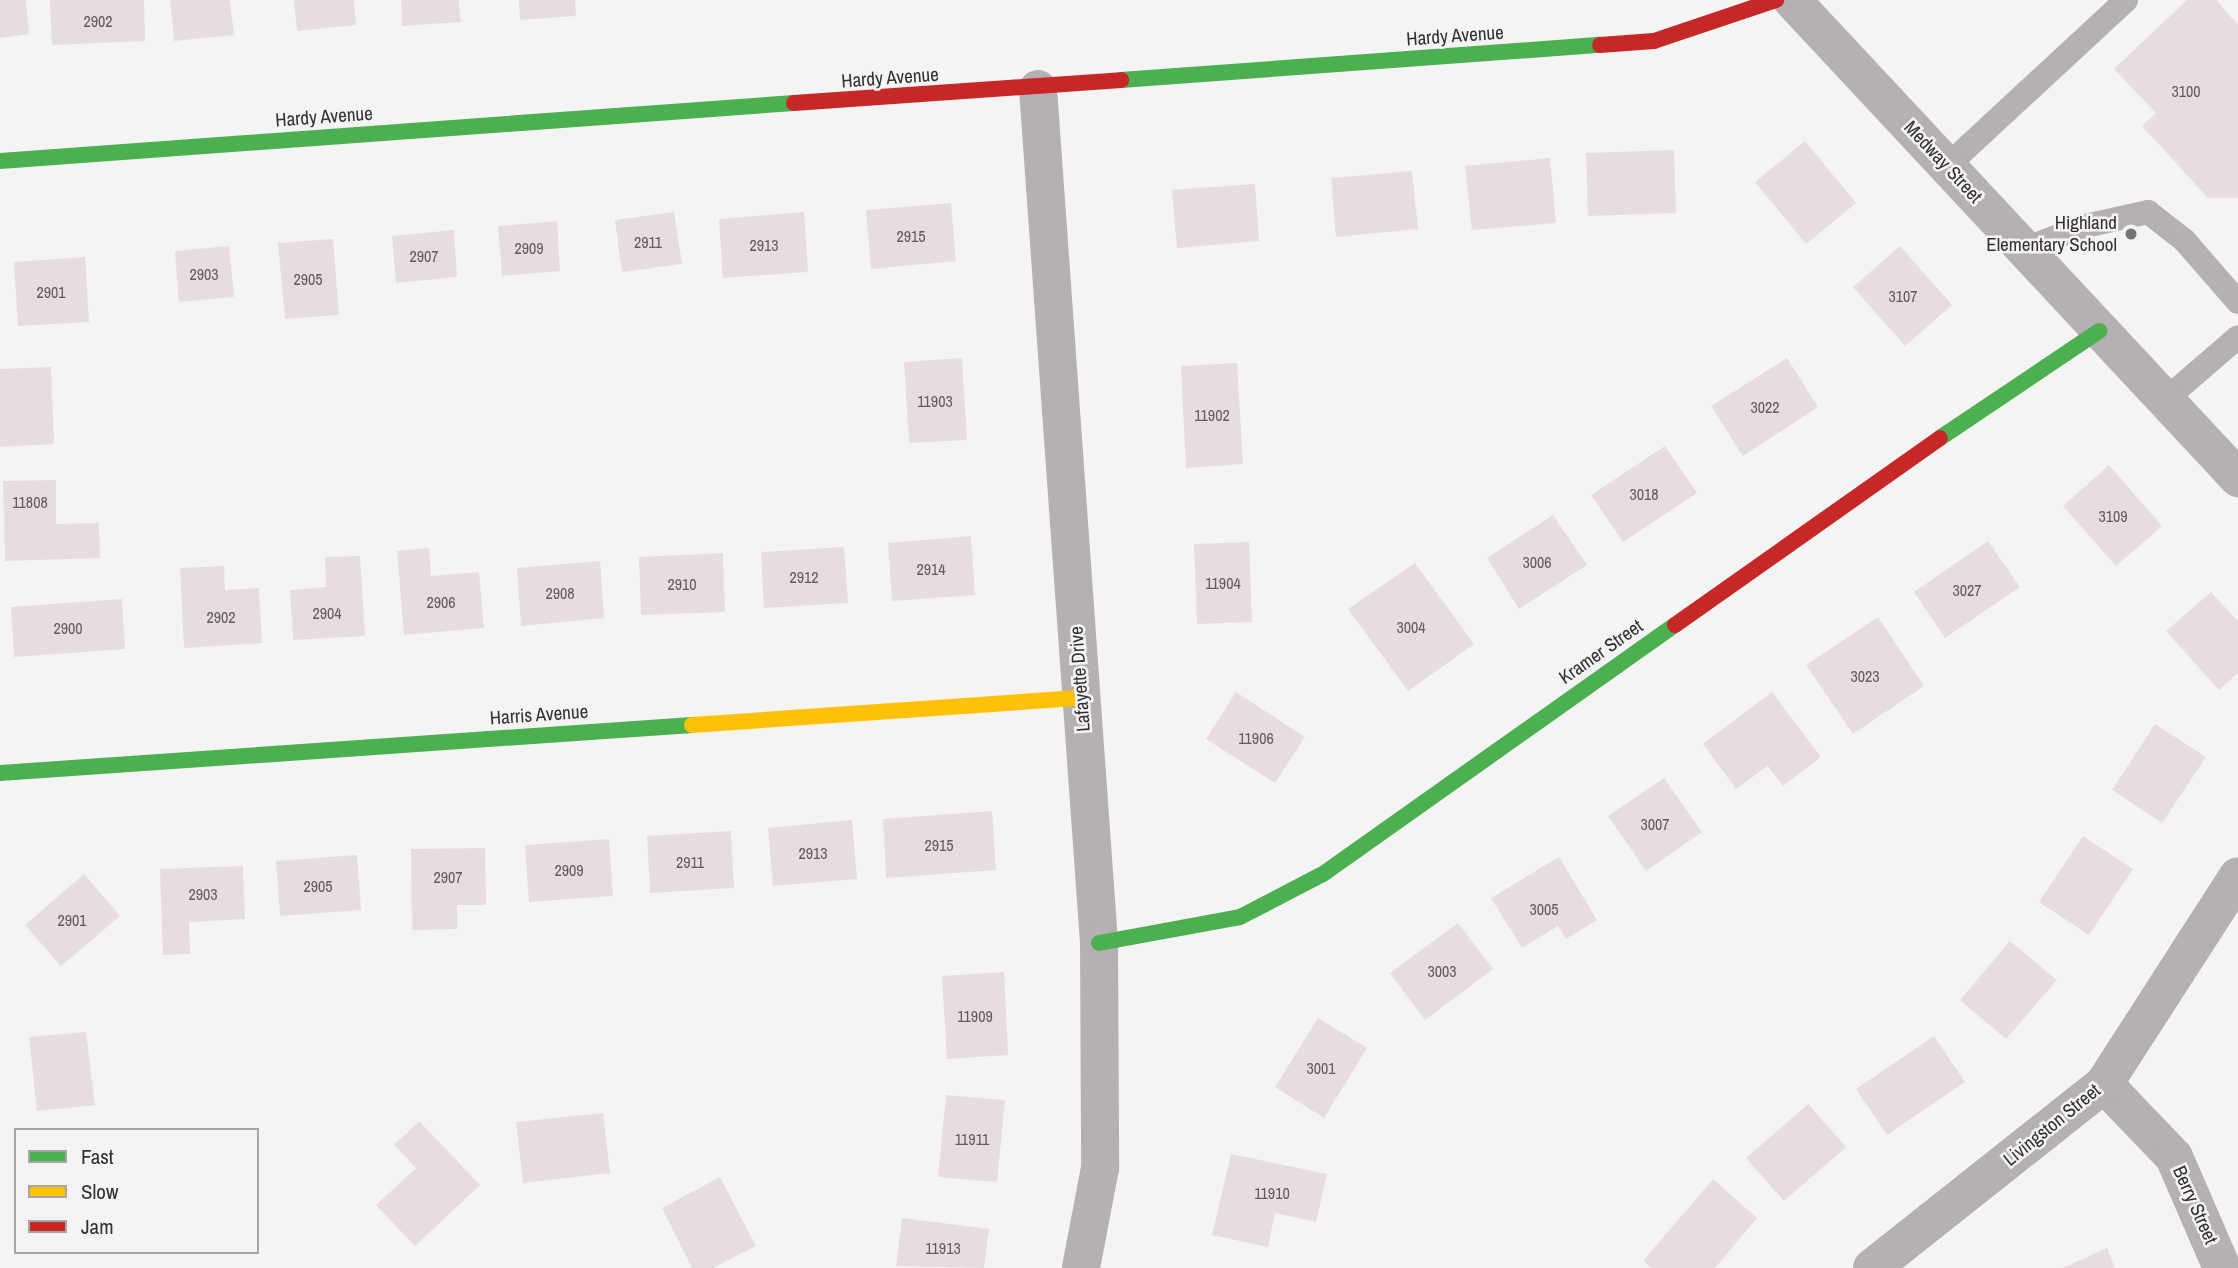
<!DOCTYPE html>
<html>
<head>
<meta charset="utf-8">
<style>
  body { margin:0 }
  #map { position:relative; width:2238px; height:1268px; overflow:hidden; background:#f5f4f5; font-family:"Archivo Narrow",sans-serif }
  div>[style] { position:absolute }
  .building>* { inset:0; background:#e7dddf }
  .lane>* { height:24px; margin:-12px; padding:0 12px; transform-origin:12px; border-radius:12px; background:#b4b0b4 }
  .street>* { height:38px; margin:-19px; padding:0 19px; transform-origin:19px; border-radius:19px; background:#b4b0b4 }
  .fast>* { height:16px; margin:-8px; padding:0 8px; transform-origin:8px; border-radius:8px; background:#4caf50 }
  .slow>* { height:16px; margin:-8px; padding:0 8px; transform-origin:8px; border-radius:8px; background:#ffc107 }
  .jam>* { height:16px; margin:-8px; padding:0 8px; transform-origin:8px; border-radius:8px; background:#c62828 }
  .dots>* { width:19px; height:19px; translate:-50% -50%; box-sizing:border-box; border:4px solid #f6f3f5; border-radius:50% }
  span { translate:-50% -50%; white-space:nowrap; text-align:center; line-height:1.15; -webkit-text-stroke:5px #f6f3f5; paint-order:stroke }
  .number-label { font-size:16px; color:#605d5e }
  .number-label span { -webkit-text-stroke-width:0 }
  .street-label { font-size:19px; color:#323131 }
  .poi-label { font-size:19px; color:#323131 }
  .right { translate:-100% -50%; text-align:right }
  .legend { position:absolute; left:14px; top:1128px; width:245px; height:126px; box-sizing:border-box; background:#f6f3f5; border:2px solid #a8a5a7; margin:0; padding:9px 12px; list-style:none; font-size:21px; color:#323131 }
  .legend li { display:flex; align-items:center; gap:14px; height:35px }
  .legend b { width:35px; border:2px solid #a8a5a7 }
</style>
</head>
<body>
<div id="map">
  <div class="building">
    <div style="clip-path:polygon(0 0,26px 0,29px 34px,0 38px)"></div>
    <div style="clip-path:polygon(50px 0,144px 0,145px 41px,52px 45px)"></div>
    <div style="clip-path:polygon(170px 0,230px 0,234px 35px,174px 41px)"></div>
    <div style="clip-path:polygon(294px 0,354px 0,356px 25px,297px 31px)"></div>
    <div style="clip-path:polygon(401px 0,459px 0,461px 22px,402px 26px)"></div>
    <div style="clip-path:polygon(519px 0,575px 0,576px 16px,520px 20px)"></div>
    <div style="clip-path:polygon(2187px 0,2216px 0,2238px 25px,2238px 198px,2208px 198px,2142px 126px,2156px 113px,2114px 69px)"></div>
    <div style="clip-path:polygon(1805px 141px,1856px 203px,1806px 244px,1755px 182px)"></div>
    <div style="clip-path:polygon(1674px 150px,1676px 213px,1588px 216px,1586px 153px)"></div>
    <div style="clip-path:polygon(1550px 158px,1556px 223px,1472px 230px,1465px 166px)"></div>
    <div style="clip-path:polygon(1412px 171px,1418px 229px,1336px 237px,1331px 178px)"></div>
    <div style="clip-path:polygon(1255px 184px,1259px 241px,1177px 248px,1172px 190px)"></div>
    <div style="clip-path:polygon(951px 203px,956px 261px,871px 269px,866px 210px)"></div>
    <div style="clip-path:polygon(674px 212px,682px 264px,622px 272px,615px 220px)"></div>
    <div style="clip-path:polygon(804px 212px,808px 272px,723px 278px,719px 219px)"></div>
    <div style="clip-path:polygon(557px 221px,560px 271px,502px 276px,498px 226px)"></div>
    <div style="clip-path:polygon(454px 230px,457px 277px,396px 283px,392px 236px)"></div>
    <div style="clip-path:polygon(333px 239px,339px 315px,285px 319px,278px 243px)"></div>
    <div style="clip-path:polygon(229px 246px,234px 297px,179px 302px,175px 251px)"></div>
    <div style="clip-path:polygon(1900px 246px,1952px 305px,1905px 346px,1853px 287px)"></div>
    <div style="clip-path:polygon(85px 257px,89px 322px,18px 326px,14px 262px)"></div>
    <div style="clip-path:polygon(962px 358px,967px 440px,909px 443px,904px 362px)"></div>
    <div style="clip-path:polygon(1787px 358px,1818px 407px,1743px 456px,1711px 406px)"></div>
    <div style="clip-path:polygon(1237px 363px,1243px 464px,1186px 468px,1181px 366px)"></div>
    <div style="clip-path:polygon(51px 367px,54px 444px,0 447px,0 369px)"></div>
    <div style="clip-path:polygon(1665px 446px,1697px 493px,1623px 542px,1591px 495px)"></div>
    <div style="clip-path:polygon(2109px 465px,2162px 526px,2116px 566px,2063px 506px)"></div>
    <div style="clip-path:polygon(56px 480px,56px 524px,99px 523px,100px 558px,5px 561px,3px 481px)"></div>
    <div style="clip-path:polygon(1553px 515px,1587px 565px,1519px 609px,1487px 558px)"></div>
    <div style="clip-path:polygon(971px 536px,975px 595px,892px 601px,888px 543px)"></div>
    <div style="clip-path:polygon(1988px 541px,2020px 587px,1945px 638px,1914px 592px)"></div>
    <div style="clip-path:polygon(1249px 542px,1252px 622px,1197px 624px,1194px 544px)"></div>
    <div style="clip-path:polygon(844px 547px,848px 603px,764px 608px,761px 552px)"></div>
    <div style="clip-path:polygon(429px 548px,431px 576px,479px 572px,484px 628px,404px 635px,397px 551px)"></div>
    <div style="clip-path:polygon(723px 553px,725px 612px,641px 615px,639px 557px)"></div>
    <div style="clip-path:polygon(360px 556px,365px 636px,293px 640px,290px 590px,326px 587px,325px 557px)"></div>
    <div style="clip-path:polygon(600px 561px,604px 618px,521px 626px,517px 568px)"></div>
    <div style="clip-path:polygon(1415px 563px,1474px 644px,1408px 691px,1348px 609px)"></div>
    <div style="clip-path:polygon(224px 566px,225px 590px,259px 588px,262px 643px,184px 648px,180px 568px)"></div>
    <div style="clip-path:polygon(2211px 592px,2238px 621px,2238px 673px,2219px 690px,2166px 631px)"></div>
    <div style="clip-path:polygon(122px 599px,125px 649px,14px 657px,11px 607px)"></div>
    <div style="clip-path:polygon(1878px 617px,1924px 686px,1853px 734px,1806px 665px)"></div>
    <div style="clip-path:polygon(1236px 692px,1305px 737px,1275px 783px,1206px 739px)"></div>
    <div style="clip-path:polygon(1772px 692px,1821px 757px,1783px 786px,1768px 766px,1736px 789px,1703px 744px)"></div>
    <div style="clip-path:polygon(2155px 724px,2206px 757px,2162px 823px,2112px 790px)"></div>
    <div style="clip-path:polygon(1664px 778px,1702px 832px,1646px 871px,1608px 816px)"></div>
    <div style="clip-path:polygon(992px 811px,996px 870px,886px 878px,883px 819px)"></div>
    <div style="clip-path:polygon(852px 820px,857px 879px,773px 886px,768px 828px)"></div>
    <div style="clip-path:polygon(731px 831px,734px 888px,650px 893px,647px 836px)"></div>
    <div style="clip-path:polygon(2083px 836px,2133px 869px,2089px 935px,2039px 902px)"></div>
    <div style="clip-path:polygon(609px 839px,613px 896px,529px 902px,525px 845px)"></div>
    <div style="clip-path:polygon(485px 848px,486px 905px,457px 905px,457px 929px,412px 930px,411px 849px)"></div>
    <div style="clip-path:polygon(357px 855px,361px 910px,280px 916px,276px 861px)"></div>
    <div style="clip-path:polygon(1559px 857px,1597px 920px,1566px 939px,1558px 926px,1522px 948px,1491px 898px)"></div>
    <div style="clip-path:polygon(243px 866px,245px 919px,189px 922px,190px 954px,163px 955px,160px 869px)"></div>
    <div style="clip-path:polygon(84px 874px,120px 916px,61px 966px,25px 925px)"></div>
    <div style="clip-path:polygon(1458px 923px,1493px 969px,1425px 1020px,1390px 973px)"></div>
    <div style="clip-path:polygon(2010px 941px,2057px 980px,2006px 1039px,1960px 1000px)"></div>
    <div style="clip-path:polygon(1004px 972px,1008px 1055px,947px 1059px,942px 976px)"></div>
    <div style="clip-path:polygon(1318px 1018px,1367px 1048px,1324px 1118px,1275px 1087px)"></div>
    <div style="clip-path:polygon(86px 1032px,95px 1105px,37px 1111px,29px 1037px)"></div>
    <div style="clip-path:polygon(1934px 1036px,1965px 1082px,1887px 1135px,1856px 1089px)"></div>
    <div style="clip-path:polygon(946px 1095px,1005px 1100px,997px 1182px,938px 1177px)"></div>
    <div style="clip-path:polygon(1808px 1104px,1846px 1147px,1784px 1201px,1746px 1158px)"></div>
    <div style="clip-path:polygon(603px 1113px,610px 1173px,523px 1183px,516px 1122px)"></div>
    <div style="clip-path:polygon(419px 1121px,480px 1185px,415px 1246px,376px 1205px,416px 1168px,394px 1145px)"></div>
    <div style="clip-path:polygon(1231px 1154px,1327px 1174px,1316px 1222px,1275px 1213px,1268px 1247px,1212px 1235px)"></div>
    <div style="clip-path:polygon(720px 1177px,756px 1246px,713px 1268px,692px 1268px,662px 1208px)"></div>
    <div style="clip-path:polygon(1713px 1179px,1757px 1218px,1715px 1268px,1651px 1268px,1643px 1261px)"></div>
    <div style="clip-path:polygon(902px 1218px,989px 1229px,984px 1268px,896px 1266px)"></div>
    <div style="clip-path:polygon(2107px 1248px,2115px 1268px,2063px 1268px)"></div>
  </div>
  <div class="lane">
    <div style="left:1947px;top:166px;width:244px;rotate:-42.8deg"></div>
    <div style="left:2024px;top:249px;width:65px;rotate:-20.7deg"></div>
    <div style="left:2085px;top:226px;width:65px;rotate:-12.5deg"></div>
    <div style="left:2148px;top:212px;width:46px;rotate:37.9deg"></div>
    <div style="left:2184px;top:240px;width:82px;rotate:48.9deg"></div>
    <div style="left:2165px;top:400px;width:96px;rotate:-40.8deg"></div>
  </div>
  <div class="street">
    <div style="left:1792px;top:0;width:654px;rotate:46.98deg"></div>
    <div style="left:1038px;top:89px;width:856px;rotate:85.91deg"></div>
    <div style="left:1099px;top:943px;width:225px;rotate:89.7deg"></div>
    <div style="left:1100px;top:1168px;width:102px;rotate:100.8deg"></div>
    <div style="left:2104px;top:1084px;width:101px;rotate:46.2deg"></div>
    <div style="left:2174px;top:1157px;width:121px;rotate:66.6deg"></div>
    <div style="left:1872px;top:1268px;width:296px;rotate:-38.4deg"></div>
    <div style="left:2104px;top:1084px;width:247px;rotate:-57.2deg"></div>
  </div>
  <div class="fast">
    <div style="left:1121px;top:80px;width:480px;rotate:-4.2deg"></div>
    <div style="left:0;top:161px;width:796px;rotate:-4.18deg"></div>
    <div style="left:1940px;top:438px;width:192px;rotate:-33.9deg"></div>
    <div style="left:0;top:773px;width:694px;rotate:-3.97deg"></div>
    <div style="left:1099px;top:943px;width:143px;rotate:-10.4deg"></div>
    <div style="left:1240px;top:917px;width:93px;rotate:-27.4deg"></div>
    <div style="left:1323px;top:874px;width:431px;rotate:-35.3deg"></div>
  </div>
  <div class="slow">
    <div style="left:692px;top:725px;width:390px;rotate:-4deg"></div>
  </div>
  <div class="jam">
    <div style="left:1600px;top:45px;width:54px;rotate:-4.2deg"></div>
    <div style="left:1654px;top:41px;width:129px;rotate:-18.6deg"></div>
    <div style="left:794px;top:103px;width:328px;rotate:-4deg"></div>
    <div style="left:1675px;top:625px;width:324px;rotate:-35.2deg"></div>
  </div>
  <div class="dots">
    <div style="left:2131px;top:234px;background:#767576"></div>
  </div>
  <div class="number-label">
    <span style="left:98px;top:21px">2902</span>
    <span style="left:2186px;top:91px">3100</span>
    <span style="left:911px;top:236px">2915</span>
    <span style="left:648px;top:242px">2911</span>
    <span style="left:764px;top:245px">2913</span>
    <span style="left:529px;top:248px">2909</span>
    <span style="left:424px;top:256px">2907</span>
    <span style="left:204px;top:274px">2903</span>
    <span style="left:308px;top:279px">2905</span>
    <span style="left:51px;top:292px">2901</span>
    <span style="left:1903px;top:296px">3107</span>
    <span style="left:935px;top:401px">11903</span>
    <span style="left:1765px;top:407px">3022</span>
    <span style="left:1212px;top:415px">11902</span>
    <span style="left:1644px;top:494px">3018</span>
    <span style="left:30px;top:502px">11808</span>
    <span style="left:2113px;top:516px">3109</span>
    <span style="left:1537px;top:562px">3006</span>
    <span style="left:931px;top:569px">2914</span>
    <span style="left:804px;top:577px">2912</span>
    <span style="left:1223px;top:583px">11904</span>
    <span style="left:682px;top:584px">2910</span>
    <span style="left:1967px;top:590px">3027</span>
    <span style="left:560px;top:593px">2908</span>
    <span style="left:441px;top:602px">2906</span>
    <span style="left:327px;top:613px">2904</span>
    <span style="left:221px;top:617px">2902</span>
    <span style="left:1411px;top:627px">3004</span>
    <span style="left:68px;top:628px">2900</span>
    <span style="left:1865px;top:676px">3023</span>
    <span style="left:1256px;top:738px">11906</span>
    <span style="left:1655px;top:824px">3007</span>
    <span style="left:939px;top:845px">2915</span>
    <span style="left:813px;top:853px">2913</span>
    <span style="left:690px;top:862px">2911</span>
    <span style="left:569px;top:870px">2909</span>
    <span style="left:448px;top:877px">2907</span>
    <span style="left:318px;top:886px">2905</span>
    <span style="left:203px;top:894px">2903</span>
    <span style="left:1544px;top:909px">3005</span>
    <span style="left:72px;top:920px">2901</span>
    <span style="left:1442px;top:971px">3003</span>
    <span style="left:975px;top:1016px">11909</span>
    <span style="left:1321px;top:1068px">3001</span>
    <span style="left:972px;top:1139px">11911</span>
    <span style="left:1272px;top:1193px">11910</span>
    <span style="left:943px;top:1248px">11913</span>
  </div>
  <div class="street-label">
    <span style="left:1455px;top:36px;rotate:-4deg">Hardy Avenue</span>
    <span style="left:890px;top:78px;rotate:-4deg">Hardy Avenue</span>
    <span style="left:324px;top:117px;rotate:-4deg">Hardy Avenue</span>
    <span style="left:1943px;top:162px;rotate:47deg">Medway Street</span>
    <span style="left:1601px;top:652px;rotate:-35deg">Kramer Street</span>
    <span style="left:1080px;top:679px;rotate:-94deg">Lafayette Drive</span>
    <span style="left:539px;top:715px;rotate:-4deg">Harris Avenue</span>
    <span style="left:2052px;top:1125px;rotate:-39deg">Livingston Street</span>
    <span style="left:2195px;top:1205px;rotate:66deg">Berry Street</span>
  </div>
  <div class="poi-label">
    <span class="right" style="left:2117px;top:234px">Highland<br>Elementary School</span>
  </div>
  <ul class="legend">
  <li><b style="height:9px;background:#4caf50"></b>Fast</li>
  <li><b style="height:9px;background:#ffc107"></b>Slow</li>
  <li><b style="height:9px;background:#c62828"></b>Jam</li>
  </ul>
</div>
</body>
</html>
